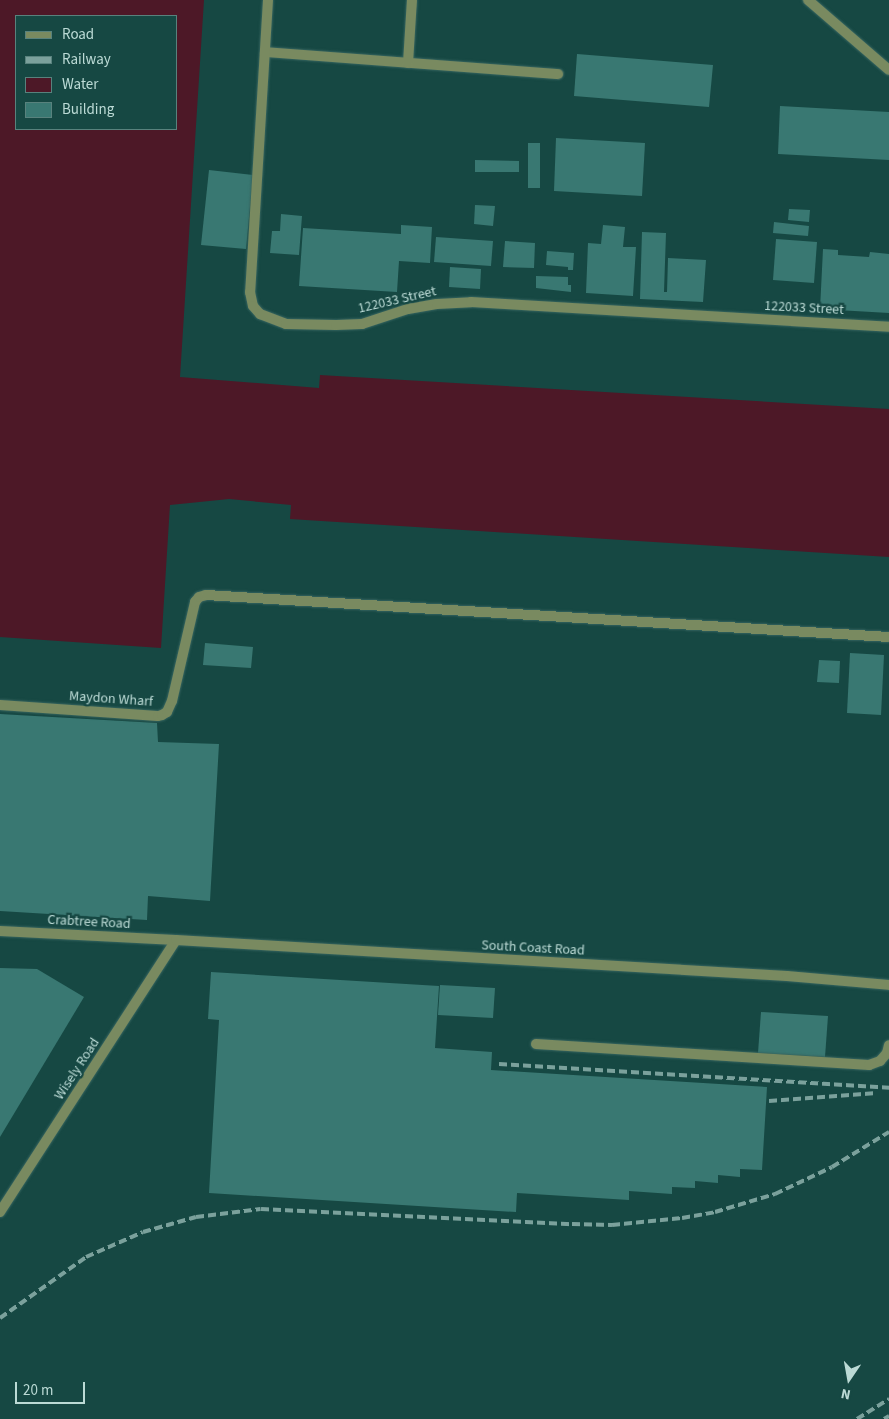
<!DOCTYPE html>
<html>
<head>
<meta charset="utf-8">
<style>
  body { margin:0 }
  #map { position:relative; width:889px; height:1419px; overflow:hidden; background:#164843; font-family:"Source Sans 3",sans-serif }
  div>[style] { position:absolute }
  .water>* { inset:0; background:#4d1827 }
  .building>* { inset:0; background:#397872 }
  .roads { filter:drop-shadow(0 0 1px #376560) drop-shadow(0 0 1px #376560) }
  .service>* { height:10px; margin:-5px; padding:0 5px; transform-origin:5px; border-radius:5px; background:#798a60 }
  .minor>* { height:10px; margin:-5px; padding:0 5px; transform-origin:5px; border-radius:5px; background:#798a60 }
  .tertiary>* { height:10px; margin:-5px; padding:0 5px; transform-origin:5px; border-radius:5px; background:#798a60 }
  .rail>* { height:4px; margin-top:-2px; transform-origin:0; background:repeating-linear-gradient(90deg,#7ba19c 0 8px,transparent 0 12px) }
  span { translate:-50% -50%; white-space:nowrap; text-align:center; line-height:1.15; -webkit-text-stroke:4.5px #164843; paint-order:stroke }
  .street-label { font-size:14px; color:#bbdad5 }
  .legend { position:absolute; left:15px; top:15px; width:162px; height:115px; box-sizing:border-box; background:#164843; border:1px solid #58827d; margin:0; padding:6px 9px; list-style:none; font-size:15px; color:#bbdad5 }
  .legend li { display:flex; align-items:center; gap:10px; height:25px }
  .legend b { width:25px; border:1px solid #58827d }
  .north { position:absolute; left:824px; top:1354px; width:50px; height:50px; -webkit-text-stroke:4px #164843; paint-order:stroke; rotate:192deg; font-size:14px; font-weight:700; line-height:20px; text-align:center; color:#bbdad5 }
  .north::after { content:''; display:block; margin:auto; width:18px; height:22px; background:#bbdad5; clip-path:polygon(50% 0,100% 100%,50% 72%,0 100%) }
  .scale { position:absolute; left:15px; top:1382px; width:70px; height:22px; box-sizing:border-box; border:2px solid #bbdad5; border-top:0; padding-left:6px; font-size:15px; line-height:18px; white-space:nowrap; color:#bbdad5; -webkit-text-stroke:4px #164843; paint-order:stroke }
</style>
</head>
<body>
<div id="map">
  <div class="water">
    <div style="clip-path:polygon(evenodd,0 0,204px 0,180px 377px,319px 388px,320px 375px,889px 409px,889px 557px,290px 519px,291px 505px,229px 499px,170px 505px,161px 648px,0 637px,0 0,176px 16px,176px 129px,16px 129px,16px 16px,176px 16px)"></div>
  </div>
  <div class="building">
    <div style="clip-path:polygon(577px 54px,713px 65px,709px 107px,574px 96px)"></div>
    <div style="clip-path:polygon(780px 106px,889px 112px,889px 160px,778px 154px)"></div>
    <div style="clip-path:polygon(556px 138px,645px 143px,642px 196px,554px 191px)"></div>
    <div style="clip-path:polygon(528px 143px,540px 143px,540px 188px,528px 188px)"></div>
    <div style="clip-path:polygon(475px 160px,519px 161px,519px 172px,475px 172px)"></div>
    <div style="clip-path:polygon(209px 170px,253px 175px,246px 249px,201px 245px)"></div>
    <div style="clip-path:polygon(475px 205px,495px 206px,493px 226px,474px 224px)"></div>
    <div style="clip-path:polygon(789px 209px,810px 210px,809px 222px,788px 220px)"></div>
    <div style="clip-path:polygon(281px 214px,302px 216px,299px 255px,270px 253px,272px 231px,280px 231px)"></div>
    <div style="clip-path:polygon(774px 222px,809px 226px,808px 236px,773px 233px)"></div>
    <div style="clip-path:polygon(401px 225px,432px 227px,430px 263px,399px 261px,397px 292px,299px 286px,303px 228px,401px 234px)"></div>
    <div style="clip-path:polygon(603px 225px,625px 227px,623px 247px,636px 247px,633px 296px,586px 293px,588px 243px,601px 244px)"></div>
    <div style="clip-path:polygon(642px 232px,666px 233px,664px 292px,667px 292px,668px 258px,706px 260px,703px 302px,640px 299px)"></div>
    <div style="clip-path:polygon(436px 237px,493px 241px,491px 266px,434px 262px)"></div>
    <div style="clip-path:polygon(776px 239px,817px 242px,814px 283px,773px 280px)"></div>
    <div style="clip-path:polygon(505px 241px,535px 243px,534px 268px,503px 267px)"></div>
    <div style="clip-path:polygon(823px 249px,838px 250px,838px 255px,869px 257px,870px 252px,889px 254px,889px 313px,820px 309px)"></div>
    <div style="clip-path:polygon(547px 251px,574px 253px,573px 270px,568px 270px,568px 267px,546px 265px)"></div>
    <div style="clip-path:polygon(450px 267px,481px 269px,480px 289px,449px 287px)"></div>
    <div style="clip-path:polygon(536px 276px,568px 277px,568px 285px,571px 285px,571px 292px,536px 288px)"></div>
    <div style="clip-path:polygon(205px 643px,253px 647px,251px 668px,203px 665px)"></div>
    <div style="clip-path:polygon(850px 653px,884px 655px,881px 715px,847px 713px)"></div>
    <div style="clip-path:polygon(819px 660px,840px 661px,839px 683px,817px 682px)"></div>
    <div style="clip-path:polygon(0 714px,157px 723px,158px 742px,219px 744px,210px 901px,148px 896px,147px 920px,0 911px)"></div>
    <div style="clip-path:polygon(0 968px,37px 969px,84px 997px,0 1137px)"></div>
    <div style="clip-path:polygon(211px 972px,439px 986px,435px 1048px,492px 1052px,491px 1070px,767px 1087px,762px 1170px,740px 1169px,740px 1177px,718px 1175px,718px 1183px,695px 1181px,695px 1188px,672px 1187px,672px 1194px,629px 1191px,629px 1200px,517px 1193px,516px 1212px,209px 1193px,219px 1020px,208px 1019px)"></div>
    <div style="clip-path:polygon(440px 985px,495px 988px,493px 1018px,438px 1015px)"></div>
    <div style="clip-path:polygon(761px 1012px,828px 1016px,825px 1057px,758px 1053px)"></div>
  </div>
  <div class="roads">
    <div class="service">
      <div style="left:808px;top:0;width:107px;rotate:40.8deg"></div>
      <div style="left:265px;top:52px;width:294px;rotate:4.3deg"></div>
      <div style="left:408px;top:63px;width:63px;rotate:-86.4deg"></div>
      <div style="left:536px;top:1044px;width:334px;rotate:3.6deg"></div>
      <div style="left:869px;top:1065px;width:12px;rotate:-20deg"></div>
      <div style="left:880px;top:1061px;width:11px;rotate:-49deg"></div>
      <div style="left:887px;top:1053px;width:8px;rotate:-76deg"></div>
    </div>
    <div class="minor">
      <div style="left:268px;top:0;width:293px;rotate:93.5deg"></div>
      <div style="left:250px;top:292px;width:14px;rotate:78deg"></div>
      <div style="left:253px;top:306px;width:11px;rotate:49deg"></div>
      <div style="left:260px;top:314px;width:28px;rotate:21deg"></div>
      <div style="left:286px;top:324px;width:50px;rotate:1.1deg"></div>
      <div style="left:336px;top:325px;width:26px;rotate:-2deg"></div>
      <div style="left:362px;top:324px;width:48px;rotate:-18.1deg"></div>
      <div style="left:408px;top:309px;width:29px;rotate:-10deg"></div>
      <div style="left:437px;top:304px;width:34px;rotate:-3deg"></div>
      <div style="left:471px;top:302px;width:419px;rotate:3.4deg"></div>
      <div style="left:0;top:705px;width:158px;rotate:4deg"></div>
      <div style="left:158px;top:716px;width:4px;rotate:-14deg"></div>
      <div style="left:162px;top:715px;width:6px;rotate:-31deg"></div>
      <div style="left:167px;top:712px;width:12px;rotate:-66deg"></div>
      <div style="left:172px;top:701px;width:102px;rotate:-76.9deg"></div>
      <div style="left:195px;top:602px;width:6px;rotate:-51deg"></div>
      <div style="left:199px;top:597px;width:7px;rotate:-16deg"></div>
      <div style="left:206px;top:595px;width:684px;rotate:3.52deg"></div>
      <div style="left:0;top:931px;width:176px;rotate:2.9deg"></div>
    </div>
    <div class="tertiary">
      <div style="left:0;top:1212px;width:324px;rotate:-57.1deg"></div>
      <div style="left:176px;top:940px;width:612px;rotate:3.37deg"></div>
      <div style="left:787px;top:976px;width:102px;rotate:5deg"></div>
    </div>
  </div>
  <div class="rail">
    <div style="left:499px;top:1064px;width:391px;rotate:3.5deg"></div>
    <div style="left:769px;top:1101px;width:108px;rotate:-4.2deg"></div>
    <div style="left:0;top:1318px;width:105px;rotate:-35.3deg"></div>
    <div style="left:86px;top:1257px;width:62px;rotate:-23.7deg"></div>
    <div style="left:143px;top:1232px;width:55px;rotate:-15.8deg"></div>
    <div style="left:196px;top:1217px;width:65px;rotate:-7deg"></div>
    <div style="left:261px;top:1209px;width:311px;rotate:2.8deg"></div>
    <div style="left:572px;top:1224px;width:40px;rotate:1.4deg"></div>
    <div style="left:612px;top:1225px;width:70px;rotate:-5.7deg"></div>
    <div style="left:682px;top:1218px;width:34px;rotate:-10deg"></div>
    <div style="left:715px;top:1212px;width:63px;rotate:-16.7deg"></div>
    <div style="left:775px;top:1194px;width:63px;rotate:-25.3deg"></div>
    <div style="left:832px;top:1167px;width:67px;rotate:-31.6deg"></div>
    <div style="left:857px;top:1419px;width:38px;rotate:-32deg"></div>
    <div style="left:884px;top:1419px;width:6px;rotate:-31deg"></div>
  </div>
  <div class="street-label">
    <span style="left:397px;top:300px;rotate:-13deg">122033 Street</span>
    <span style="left:804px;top:308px;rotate:3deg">122033 Street</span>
    <span style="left:111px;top:699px;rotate:4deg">Maydon Wharf</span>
    <span style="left:89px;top:922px;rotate:3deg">Crabtree Road</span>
    <span style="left:533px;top:948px;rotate:3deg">South Coast Road</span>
    <span style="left:77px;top:1069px;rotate:-57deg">Wisely Road</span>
  </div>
  <ul class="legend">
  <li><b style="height:6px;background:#798a60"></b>Road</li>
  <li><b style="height:6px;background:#7ba19c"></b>Railway</li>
  <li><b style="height:14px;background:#4d1827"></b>Water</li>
  <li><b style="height:14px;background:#397872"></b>Building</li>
  </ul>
  <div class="north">N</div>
  <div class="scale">20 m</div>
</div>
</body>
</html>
